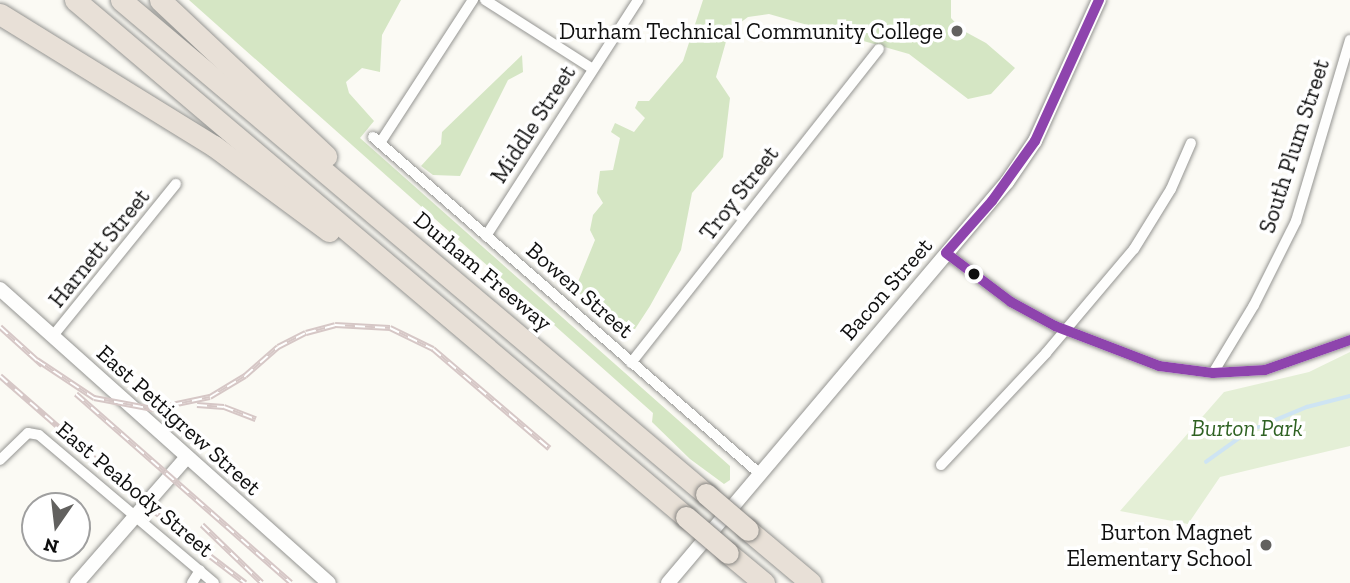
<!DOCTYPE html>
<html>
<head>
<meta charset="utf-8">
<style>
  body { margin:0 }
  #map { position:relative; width:1350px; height:583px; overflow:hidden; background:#fbfaf4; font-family:"Zilla Slab",serif }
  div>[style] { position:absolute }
  .green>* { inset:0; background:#e4efd6 }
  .forest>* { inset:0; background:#d5e6c4 }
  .stream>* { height:3.5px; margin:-1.75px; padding:0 1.75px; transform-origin:1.75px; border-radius:1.75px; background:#cee4f3 }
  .roads { filter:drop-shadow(0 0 2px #959592) drop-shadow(0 0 2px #959592) }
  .minor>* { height:10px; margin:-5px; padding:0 5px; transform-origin:5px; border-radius:5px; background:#fefefd }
  .tertiary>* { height:14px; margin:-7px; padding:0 7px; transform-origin:7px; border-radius:7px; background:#fefefd }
  .motorway>* { height:21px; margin:-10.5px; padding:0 10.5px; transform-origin:10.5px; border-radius:10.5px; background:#e8e0d7 }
  .rail>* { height:6px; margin-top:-3px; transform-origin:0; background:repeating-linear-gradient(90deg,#fff 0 10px,#d6c7c6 0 20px); box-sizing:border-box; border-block:2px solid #d6c7c6 }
  .bridges { filter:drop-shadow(0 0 2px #83827f) drop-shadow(0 0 2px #83827f) }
  .motorway-bridge>* { height:21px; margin:-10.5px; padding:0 10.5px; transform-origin:10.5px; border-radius:10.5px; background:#e8e0d7 }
  .bus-1>* { height:10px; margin:-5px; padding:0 5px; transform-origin:5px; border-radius:5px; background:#8e44ad }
  .dots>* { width:19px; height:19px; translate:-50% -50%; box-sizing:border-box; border:4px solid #fff; border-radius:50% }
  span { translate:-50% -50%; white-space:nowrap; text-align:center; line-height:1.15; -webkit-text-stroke:7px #fff; paint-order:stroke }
  .poi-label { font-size:23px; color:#0f0f0f }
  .right { translate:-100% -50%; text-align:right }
  .street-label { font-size:23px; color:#0f0f0f }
  .park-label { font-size:23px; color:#2f6223; font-style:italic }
  .north { position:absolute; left:21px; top:492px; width:70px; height:70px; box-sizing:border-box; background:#fff; border:2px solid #9f9f9f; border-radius:50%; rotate:194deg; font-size:19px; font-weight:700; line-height:28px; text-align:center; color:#0f0f0f }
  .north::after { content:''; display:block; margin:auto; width:24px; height:32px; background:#62615f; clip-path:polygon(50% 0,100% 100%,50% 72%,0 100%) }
</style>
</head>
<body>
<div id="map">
  <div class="green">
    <div style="clip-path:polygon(1350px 352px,1350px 446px,1220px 477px,1188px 524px,1120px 511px,1224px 392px,1309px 372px)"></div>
  </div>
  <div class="forest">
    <div style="clip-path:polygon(189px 0,401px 0,382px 35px,380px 72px,362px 68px,346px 82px,349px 93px,374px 121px,360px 138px,730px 466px,730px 480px,724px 484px,690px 459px,652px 422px,653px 413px)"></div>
    <div style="clip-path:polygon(703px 0,951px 0,951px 18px,962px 30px,986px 43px,1015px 68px,991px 94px,968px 99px,909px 54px,769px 14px,748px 17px,729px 31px,716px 77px,730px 98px,723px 157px,692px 193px,681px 250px,650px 306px,635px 329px,620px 331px,573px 294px,595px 240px,590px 230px,593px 215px,603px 203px,597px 193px,600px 171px,613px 170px,620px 138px,611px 132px,615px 123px,634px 132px,645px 118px,635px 108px,638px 101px,649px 101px,683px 61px)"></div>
    <div style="clip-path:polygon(522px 55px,523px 72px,508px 80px,460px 176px,433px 175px,421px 166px,441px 144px,442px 132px)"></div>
  </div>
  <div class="stream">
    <div style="left:1206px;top:462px;width:53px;rotate:-35.8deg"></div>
    <div style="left:1249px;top:431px;width:63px;rotate:-22.5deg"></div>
    <div style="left:1307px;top:407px;width:44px;rotate:-14.3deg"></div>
  </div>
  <div class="roads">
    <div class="minor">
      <div style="left:485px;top:0;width:128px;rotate:32.6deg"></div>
      <div style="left:373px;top:137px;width:513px;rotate:41.05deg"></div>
      <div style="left:380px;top:143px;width:171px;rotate:-57deg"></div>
      <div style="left:486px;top:236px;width:281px;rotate:-57.2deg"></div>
      <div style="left:946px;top:253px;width:81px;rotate:37deg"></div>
      <div style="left:1011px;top:302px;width:50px;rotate:28.6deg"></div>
      <div style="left:1055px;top:326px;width:111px;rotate:21deg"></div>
      <div style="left:1159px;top:366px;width:54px;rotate:7.4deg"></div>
      <div style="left:1213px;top:373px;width:52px;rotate:-3.3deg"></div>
      <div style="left:1265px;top:370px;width:90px;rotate:-19.4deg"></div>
      <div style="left:52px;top:337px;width:197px;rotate:-51deg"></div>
      <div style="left:631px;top:363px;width:400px;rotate:-51.7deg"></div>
      <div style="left:1213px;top:373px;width:79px;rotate:-58.9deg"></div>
      <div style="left:1254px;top:305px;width:94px;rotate:-63.4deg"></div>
      <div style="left:1296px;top:221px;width:189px;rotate:-73.4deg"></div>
      <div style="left:0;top:460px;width:39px;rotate:-44deg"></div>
      <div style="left:28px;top:433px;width:11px;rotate:10deg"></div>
      <div style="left:39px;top:435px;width:229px;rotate:40.2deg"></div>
      <div style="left:941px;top:465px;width:154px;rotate:-46.8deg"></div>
      <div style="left:1046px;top:353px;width:136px;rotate:-49.8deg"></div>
      <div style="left:1134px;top:249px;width:70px;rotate:-58.3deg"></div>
      <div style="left:1171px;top:189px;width:50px;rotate:-66.5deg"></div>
      <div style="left:192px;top:583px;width:15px;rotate:-58deg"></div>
    </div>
    <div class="tertiary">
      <div style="left:0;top:289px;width:441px;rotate:41.8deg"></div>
      <div style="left:77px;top:583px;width:166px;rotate:-48.9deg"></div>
      <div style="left:668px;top:583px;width:525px;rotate:-49.79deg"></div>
      <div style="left:1007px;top:182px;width:50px;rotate:-55.7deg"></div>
      <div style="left:1035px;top:141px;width:155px;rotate:-65.6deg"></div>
    </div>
    <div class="motorway">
      <div style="left:75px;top:0;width:800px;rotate:40.24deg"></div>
      <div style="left:121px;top:0;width:766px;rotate:40.18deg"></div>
      <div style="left:160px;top:0;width:228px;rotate:43.2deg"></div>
      <div style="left:0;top:14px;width:251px;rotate:31.7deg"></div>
      <div style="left:214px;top:146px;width:143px;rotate:36.5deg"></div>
      <div style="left:748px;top:530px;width:82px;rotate:40.1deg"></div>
      <div style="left:728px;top:553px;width:47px;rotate:39.8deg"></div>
    </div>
  </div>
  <div class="rail">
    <div style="left:0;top:327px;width:57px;rotate:42.1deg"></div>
    <div style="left:37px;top:360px;width:69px;rotate:33.7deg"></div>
    <div style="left:94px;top:398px;width:60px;rotate:10.6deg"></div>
    <div style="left:153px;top:409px;width:58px;rotate:-11.9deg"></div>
    <div style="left:210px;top:397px;width:41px;rotate:-31deg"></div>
    <div style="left:245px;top:376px;width:44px;rotate:-41.3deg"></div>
    <div style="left:278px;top:347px;width:31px;rotate:-27deg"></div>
    <div style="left:306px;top:333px;width:30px;rotate:-15deg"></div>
    <div style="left:335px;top:325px;width:55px;rotate:3.1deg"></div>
    <div style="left:390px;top:328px;width:48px;rotate:26deg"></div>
    <div style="left:433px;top:349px;width:153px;rotate:40.5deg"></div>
    <div style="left:0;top:376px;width:235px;rotate:41.2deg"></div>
    <div style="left:177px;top:531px;width:86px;rotate:37.4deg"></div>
    <div style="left:76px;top:394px;width:286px;rotate:41.3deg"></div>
    <div style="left:197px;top:405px;width:27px;rotate:4deg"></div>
    <div style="left:224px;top:407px;width:34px;rotate:21deg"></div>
    <div style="left:202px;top:525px;width:83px;rotate:44deg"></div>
  </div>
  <div class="bridges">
    <div class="motorway-bridge">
      <div style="left:706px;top:494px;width:55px;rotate:40.6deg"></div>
      <div style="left:686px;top:517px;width:55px;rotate:40.6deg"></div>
    </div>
  </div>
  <div class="bus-1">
    <div style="left:1099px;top:0;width:155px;rotate:114.4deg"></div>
    <div style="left:1035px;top:141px;width:74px;rotate:125.6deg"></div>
    <div style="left:992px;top:201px;width:69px;rotate:131.5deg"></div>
    <div style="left:946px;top:253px;width:81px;rotate:37deg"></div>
    <div style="left:1011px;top:302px;width:50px;rotate:28.6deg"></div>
    <div style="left:1055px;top:326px;width:111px;rotate:21deg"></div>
    <div style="left:1159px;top:366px;width:54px;rotate:7.4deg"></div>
    <div style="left:1213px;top:373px;width:52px;rotate:-3.3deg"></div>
    <div style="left:1265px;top:370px;width:90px;rotate:-19.4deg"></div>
  </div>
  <div class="dots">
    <div style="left:957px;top:31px;background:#62615f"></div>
    <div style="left:974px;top:274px;background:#0f0f0f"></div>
    <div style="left:1266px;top:545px;background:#62615f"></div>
  </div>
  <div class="poi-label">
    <span class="right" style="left:943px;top:31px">Durham Technical Community College</span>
    <span class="right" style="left:1252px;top:545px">Burton Magnet<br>Elementary School</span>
  </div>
  <div class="street-label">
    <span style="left:533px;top:124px;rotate:-57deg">Middle Street</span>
    <span style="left:1294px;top:146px;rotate:-72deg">South Plum Street</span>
    <span style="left:739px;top:193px;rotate:-52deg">Troy Street</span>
    <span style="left:99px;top:248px;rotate:-51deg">Harnett Street</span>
    <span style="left:483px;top:271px;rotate:40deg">Durham Freeway</span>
    <span style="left:886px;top:289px;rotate:-49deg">Bacon Street</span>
    <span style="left:580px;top:290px;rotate:41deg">Bowen Street</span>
    <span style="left:179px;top:420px;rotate:42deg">East Pettigrew Street</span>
    <span style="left:135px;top:489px;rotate:40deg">East Peabody Street</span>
  </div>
  <div class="park-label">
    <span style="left:1247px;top:428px">Burton Park</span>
  </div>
  <div class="north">N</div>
</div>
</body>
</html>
